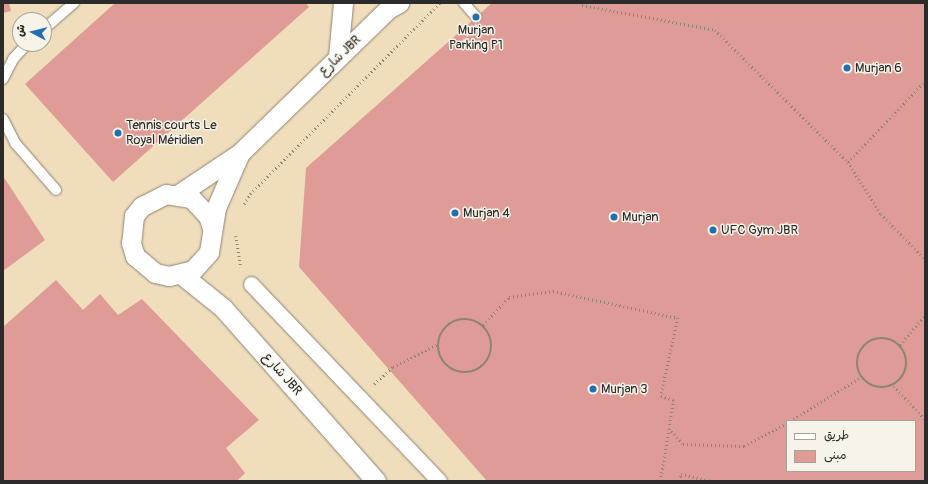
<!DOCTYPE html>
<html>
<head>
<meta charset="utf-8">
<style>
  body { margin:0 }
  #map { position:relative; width:928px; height:484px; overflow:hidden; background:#f0ddbc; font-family:Pangolin,"Playpen Sans Arabic",sans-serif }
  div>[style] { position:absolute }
  .building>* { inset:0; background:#df9c96 }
  .path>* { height:2.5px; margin-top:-1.25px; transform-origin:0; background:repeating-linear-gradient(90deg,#8e8474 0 1px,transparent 0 4px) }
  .path>.ring { margin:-1.25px; padding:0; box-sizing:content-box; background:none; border:2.5px solid #8e8474; border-radius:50% }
  .roads { filter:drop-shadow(0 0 1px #8e8474) drop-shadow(0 0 1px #8e8474) }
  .service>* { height:10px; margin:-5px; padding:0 5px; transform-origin:5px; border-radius:5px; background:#fff }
  .pedestrian>* { height:15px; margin:-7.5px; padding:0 7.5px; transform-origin:7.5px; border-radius:7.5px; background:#fff }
  .minor>* { height:19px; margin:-9.5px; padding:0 9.5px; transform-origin:9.5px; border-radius:9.5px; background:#fff }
  .dots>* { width:11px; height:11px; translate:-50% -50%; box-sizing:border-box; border:2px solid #f7f3e8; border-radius:50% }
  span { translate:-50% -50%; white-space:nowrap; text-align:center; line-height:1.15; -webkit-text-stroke:3px #f7f3e8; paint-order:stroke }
  .poi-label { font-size:13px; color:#2b2b2b }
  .left { translate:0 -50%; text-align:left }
  .street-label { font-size:13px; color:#2b2b2b }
  .frame { position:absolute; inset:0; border:4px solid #2b2b2b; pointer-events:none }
  .legend { position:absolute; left:786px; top:420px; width:130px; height:52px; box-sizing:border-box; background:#f7f3e8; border:1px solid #a5a39c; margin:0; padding:5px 7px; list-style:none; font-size:12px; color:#2b2b2b }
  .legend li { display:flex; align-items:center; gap:8px; height:20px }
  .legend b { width:20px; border:1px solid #a5a39c }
  .north { position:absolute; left:12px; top:12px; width:40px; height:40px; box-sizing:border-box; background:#f7f3e8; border:1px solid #a5a39c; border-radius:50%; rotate:277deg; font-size:11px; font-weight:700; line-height:16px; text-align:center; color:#2b2b2b }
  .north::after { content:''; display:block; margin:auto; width:14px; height:18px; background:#1f6fb2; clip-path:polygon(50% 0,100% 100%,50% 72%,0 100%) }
</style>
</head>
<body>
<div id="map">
  <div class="building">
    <div style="clip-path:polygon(3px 3px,9px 3px,11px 11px,3px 13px)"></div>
    <div style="clip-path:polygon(115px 3px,306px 3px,309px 7px,113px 182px,25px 84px)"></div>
    <div style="clip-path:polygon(evenodd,492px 3px,925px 3px,925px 481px,487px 481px,299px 267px,306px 168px,492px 3px,787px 421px,915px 421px,915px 471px,787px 471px,787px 421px)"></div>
    <div style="clip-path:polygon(3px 176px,45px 240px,3px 271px)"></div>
    <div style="clip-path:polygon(56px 280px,83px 310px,100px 294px,118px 315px,142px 299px,259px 420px,226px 448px,245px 473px,237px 481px,3px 481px,3px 327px)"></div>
  </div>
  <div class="path">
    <div style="left:582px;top:5px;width:135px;rotate:10.6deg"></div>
    <div style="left:715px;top:30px;width:187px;rotate:44.8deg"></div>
    <div style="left:848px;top:162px;width:62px;rotate:57.6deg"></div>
    <div style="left:881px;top:214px;width:63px;rotate:45.6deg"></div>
    <div style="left:848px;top:162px;width:112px;rotate:-46.5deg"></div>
    <div style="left:244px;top:204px;width:12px;rotate:-59deg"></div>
    <div style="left:250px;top:194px;width:269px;rotate:-45.2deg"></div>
    <div style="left:236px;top:236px;width:32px;rotate:81deg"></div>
    <div class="ring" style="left:438px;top:319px;width:51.5px;height:51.5px"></div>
    <div style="left:483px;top:325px;width:38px;rotate:-47deg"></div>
    <div style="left:509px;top:297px;width:44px;rotate:-7.8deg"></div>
    <div style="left:553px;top:291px;width:128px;rotate:12.2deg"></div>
    <div style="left:678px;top:318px;width:80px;rotate:102.3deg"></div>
    <div style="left:661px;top:396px;width:14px;rotate:17deg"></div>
    <div style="left:674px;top:400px;width:28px;rotate:100deg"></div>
    <div style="left:669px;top:428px;width:21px;rotate:49deg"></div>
    <div style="left:683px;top:444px;width:61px;rotate:1.9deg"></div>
    <div style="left:744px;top:446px;width:49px;rotate:-28.1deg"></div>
    <div class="ring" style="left:857px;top:338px;width:47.5px;height:47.5px"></div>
    <div style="left:900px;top:345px;width:39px;rotate:-50deg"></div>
    <div style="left:374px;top:384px;width:25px;rotate:-42deg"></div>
    <div style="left:393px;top:367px;width:51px;rotate:-27.1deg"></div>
    <div style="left:894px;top:386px;width:45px;rotate:46.8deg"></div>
    <div style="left:790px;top:421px;width:84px;rotate:-31.8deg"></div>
    <div style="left:660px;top:481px;width:53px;rotate:-80.2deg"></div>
    <div style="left:679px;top:481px;width:7px;rotate:-74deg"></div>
    <div style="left:681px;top:474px;width:31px;rotate:13deg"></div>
  </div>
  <div class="roads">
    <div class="service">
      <div style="left:464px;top:3px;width:18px;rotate:49deg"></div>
      <div style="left:44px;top:29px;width:40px;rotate:-41deg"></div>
      <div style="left:3px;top:79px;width:22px;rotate:-63deg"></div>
      <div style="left:13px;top:59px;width:21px;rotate:-47deg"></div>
      <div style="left:3px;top:119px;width:28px;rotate:63deg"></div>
      <div style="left:16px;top:144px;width:61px;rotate:49deg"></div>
    </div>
    <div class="pedestrian">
      <div style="left:251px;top:284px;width:272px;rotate:46.3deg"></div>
    </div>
    <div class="minor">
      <div style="left:338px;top:57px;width:54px;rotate:-84.7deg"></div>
      <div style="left:179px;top:194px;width:73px;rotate:-33.9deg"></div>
      <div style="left:240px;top:153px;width:206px;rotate:-44.2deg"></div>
      <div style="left:388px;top:9px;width:13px;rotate:-29deg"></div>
      <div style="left:212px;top:228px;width:13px;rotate:-108deg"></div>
      <div style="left:208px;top:216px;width:25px;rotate:-133deg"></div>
      <div style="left:191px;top:198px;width:25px;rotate:-171deg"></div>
      <div style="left:166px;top:194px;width:27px;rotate:153deg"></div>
      <div style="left:142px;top:206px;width:13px;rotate:129deg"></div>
      <div style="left:134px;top:216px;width:27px;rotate:96deg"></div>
      <div style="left:131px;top:243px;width:14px;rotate:73deg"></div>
      <div style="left:135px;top:256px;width:26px;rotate:40deg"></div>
      <div style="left:155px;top:273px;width:14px;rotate:12deg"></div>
      <div style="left:169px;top:276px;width:25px;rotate:-14deg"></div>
      <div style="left:193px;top:270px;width:24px;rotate:-48deg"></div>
      <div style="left:209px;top:252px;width:45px;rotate:-81deg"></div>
      <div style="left:216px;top:208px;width:60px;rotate:-66.4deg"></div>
      <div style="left:182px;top:275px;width:53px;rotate:38.8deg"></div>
      <div style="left:223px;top:308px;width:231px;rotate:48.5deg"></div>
    </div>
  </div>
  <div class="dots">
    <div style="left:476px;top:17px;background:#1f6fb2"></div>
    <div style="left:847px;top:68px;background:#1f6fb2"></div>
    <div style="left:118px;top:133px;background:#1f6fb2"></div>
    <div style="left:455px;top:213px;background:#1f6fb2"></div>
    <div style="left:614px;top:217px;background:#1f6fb2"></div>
    <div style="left:713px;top:230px;background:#1f6fb2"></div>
    <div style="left:593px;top:389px;background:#1f6fb2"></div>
  </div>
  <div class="poi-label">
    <span style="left:476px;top:38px">Murjan<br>Parking P1</span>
    <span class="left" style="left:855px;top:68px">Murjan 6</span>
    <span class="left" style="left:126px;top:133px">Tennis courts Le<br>Royal Méridien</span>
    <span class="left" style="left:463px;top:213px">Murjan 4</span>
    <span class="left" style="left:622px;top:217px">Murjan</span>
    <span class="left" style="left:721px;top:230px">UFC Gym JBR</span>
    <span class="left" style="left:601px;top:389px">Murjan 3</span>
  </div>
  <div class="street-label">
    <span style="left:340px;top:56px;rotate:-44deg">شارع JBR</span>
    <span style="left:282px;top:374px;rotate:49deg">شارع JBR</span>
  </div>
  <div class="frame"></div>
  <ul class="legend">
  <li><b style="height:5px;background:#fff"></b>طريق</li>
  <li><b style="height:11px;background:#df9c96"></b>مبنى</li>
  </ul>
  <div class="north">ش</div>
</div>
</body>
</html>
